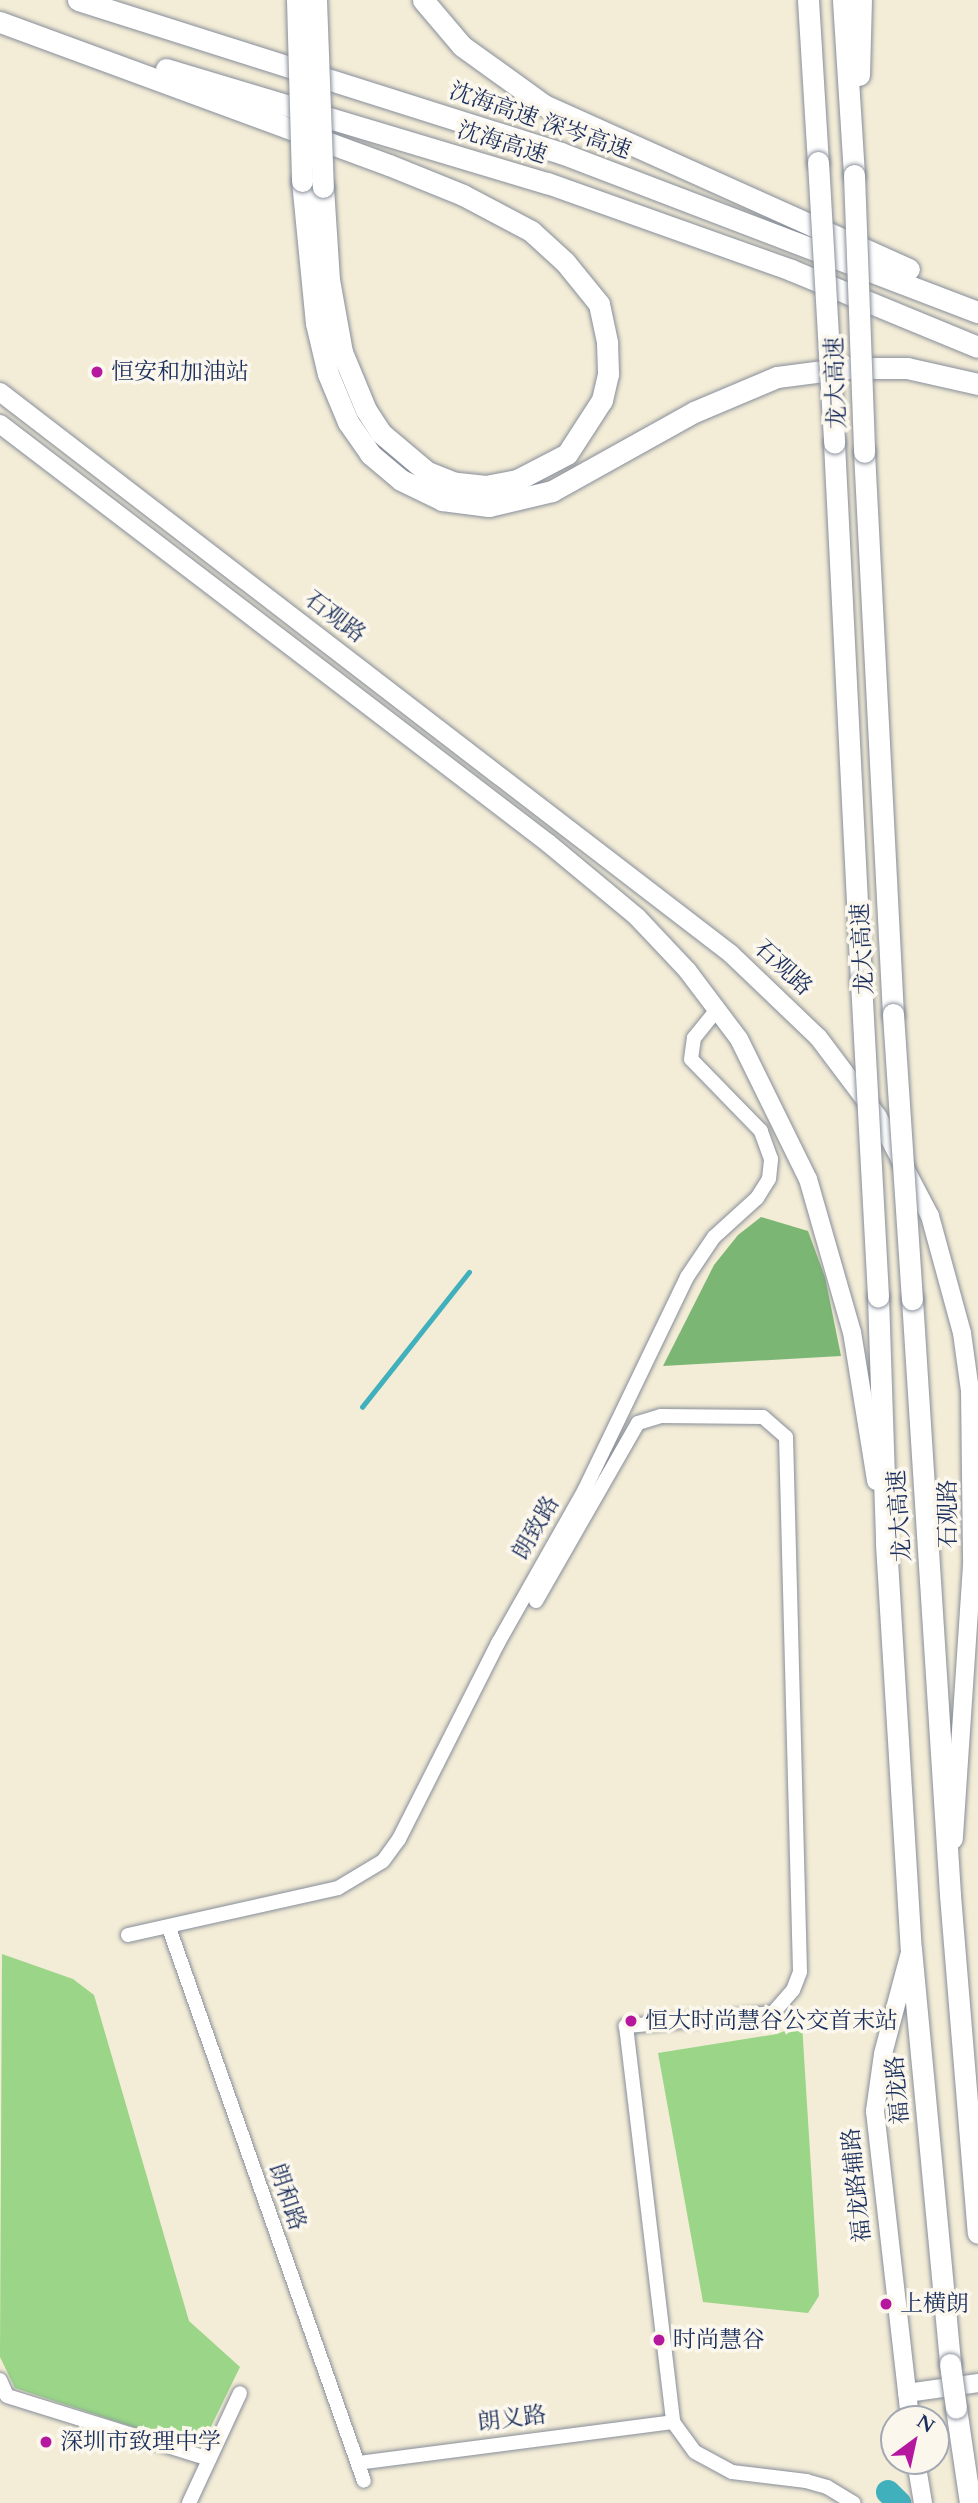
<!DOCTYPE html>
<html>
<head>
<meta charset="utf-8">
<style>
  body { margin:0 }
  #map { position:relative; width:978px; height:2503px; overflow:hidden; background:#f3ecd6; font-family:Cardo,"Noto Serif SC",serif }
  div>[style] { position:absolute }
  .green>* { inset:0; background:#9ad588 }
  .forest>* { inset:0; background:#7bb674 }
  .stream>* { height:4.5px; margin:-2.25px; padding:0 2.25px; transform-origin:2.25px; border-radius:2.25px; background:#41b0bd }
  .river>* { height:24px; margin:-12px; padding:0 12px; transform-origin:12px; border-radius:12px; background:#41b0bd }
  .roads { filter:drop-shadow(0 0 2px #878e9a) drop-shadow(0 0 2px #878e9a) }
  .minor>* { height:14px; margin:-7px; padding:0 7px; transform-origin:7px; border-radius:7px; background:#fff }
  .major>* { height:18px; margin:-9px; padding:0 9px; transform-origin:9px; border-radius:9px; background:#fff }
  .highway>* { height:21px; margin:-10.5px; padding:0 10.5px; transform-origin:10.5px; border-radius:10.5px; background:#fff }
  .bridges { filter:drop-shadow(0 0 2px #878e9a) drop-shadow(0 0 2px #878e9a) }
  .highway-bridge>* { height:21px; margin:-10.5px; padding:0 10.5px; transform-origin:10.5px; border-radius:10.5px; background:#fff }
  .dots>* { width:19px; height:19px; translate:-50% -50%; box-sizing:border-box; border:4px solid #fbf7ec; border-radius:50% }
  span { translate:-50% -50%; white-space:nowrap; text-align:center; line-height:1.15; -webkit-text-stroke:7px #fbf7ec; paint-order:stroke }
  .street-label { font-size:23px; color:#1b2f5e }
  .poi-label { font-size:23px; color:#1b2f5e }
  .left { translate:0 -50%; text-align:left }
  .north { position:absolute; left:880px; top:2405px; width:70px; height:70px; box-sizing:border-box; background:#fbf7ec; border:2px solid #a1a7b3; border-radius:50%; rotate:33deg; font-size:19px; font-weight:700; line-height:28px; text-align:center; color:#1b2f5e }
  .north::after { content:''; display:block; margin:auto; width:24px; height:32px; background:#b5179e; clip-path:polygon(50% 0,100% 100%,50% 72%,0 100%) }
</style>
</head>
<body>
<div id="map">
  <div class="green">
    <div style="clip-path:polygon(2px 1954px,73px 1979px,94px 1995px,189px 2321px,240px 2367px,200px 2449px,15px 2388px,0 2357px)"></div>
    <div style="clip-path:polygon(802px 2024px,819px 2296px,808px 2313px,703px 2302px,658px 2053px,777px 2034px)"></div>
  </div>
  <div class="forest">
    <div style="clip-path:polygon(761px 1217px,808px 1231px,825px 1277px,841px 1356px,663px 1366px,714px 1265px,738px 1235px)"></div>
  </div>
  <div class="stream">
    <div style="left:362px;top:1407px;width:172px;rotate:-51.6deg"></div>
  </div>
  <div class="river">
    <div style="left:888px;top:2492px;width:16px;rotate:45deg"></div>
  </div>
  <div class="roads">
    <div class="minor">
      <div style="left:536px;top:1601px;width:205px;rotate:-60.2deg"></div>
      <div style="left:638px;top:1423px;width:24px;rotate:-17deg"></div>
      <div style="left:661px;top:1416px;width:102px;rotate:0.6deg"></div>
      <div style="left:763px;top:1417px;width:30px;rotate:41deg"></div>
      <div style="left:786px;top:1437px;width:535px;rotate:88.5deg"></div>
      <div style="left:800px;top:1972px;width:19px;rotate:111deg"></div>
      <div style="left:793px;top:1990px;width:30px;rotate:131deg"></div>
      <div style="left:773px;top:2013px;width:148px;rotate:174.9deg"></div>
      <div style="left:626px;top:2026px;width:399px;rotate:83.2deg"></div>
      <div style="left:673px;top:2422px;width:37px;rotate:54deg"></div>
      <div style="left:695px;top:2452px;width:42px;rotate:28.4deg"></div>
      <div style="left:732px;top:2472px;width:75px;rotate:6.9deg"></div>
      <div style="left:806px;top:2481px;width:22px;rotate:16deg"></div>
      <div style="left:827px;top:2487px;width:31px;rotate:31deg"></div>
      <div style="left:169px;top:1928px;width:586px;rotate:70.58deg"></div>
      <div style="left:128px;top:1935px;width:215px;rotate:-12.6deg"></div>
      <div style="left:338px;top:1888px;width:52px;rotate:-31deg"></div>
      <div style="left:383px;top:1861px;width:27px;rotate:-54deg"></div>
      <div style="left:399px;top:1839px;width:220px;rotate:-63.2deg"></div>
      <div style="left:498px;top:1643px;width:175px;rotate:-60.5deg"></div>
      <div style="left:584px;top:1491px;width:237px;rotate:-64.3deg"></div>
      <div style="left:687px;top:1277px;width:48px;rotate:-56deg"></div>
      <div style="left:714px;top:1237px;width:58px;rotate:-42.2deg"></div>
      <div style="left:757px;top:1198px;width:22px;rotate:-58deg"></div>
      <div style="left:769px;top:1179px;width:20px;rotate:-84deg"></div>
      <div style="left:771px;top:1159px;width:30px;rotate:-110deg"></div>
      <div style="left:761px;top:1131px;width:100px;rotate:-134.2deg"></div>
      <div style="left:691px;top:1059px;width:21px;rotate:-82deg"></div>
      <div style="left:694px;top:1038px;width:38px;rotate:-51deg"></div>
      <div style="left:0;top:2380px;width:17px;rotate:66deg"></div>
      <div style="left:7px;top:2396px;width:212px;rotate:17.3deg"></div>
      <div style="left:358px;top:2463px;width:318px;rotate:-7.4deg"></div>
      <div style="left:189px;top:2503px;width:121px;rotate:-65.1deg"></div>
    </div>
    <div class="major">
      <div style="left:0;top:392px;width:922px;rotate:37.55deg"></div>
      <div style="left:731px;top:954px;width:120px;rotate:43.7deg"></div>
      <div style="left:818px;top:1037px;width:100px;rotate:53.1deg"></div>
      <div style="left:878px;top:1117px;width:112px;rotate:62.3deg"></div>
      <div style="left:930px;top:1216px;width:121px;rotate:74.7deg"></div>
      <div style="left:962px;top:1333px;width:59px;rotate:82.1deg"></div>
      <div style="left:970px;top:1391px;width:174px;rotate:89.3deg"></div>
      <div style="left:972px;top:1565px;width:275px;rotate:93.8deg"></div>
      <div style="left:0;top:424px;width:690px;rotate:37.4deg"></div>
      <div style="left:548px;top:843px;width:116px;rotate:39.7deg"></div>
      <div style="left:637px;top:917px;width:73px;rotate:46.7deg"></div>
      <div style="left:687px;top:970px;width:86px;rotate:53deg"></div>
      <div style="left:739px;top:1039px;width:156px;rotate:63.8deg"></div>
      <div style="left:808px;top:1179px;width:159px;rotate:74deg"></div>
      <div style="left:852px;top:1332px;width:151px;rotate:80.8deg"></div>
      <div style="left:909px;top:1956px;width:101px;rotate:104.9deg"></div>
      <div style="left:883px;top:2054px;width:58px;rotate:98deg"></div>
      <div style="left:875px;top:2111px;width:310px;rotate:83.5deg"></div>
      <div style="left:907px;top:2393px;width:72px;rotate:-8deg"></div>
      <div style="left:916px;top:2461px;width:43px;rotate:80.5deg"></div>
    </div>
    <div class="highway">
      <div style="left:78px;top:0;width:507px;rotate:17.58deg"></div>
      <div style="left:561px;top:153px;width:446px;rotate:20.9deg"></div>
      <div style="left:423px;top:0;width:60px;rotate:49.7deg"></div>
      <div style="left:462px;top:46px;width:101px;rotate:35.7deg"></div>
      <div style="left:544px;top:105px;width:400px;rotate:24.2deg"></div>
      <div style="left:808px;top:0;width:162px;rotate:86.5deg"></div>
      <div style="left:843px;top:0;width:175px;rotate:86.4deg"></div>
      <div style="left:0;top:22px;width:414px;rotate:20.2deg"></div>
      <div style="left:389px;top:165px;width:80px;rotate:22.1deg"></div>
      <div style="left:463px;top:195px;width:77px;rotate:27.9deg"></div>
      <div style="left:531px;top:231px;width:46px;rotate:42.4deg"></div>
      <div style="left:565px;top:262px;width:54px;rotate:51deg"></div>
      <div style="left:599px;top:304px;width:40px;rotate:78deg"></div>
      <div style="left:607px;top:343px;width:31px;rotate:88deg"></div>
      <div style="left:608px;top:374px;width:27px;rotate:103deg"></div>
      <div style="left:602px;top:400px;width:64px;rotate:122.9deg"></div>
      <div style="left:567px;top:454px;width:56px;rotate:152.5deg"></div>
      <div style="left:517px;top:480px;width:32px;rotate:169deg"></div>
      <div style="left:486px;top:486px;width:31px;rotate:-174deg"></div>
      <div style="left:455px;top:483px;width:31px;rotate:-158deg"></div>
      <div style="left:426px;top:471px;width:59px;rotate:-139.8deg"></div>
      <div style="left:381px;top:433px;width:27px;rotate:-123deg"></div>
      <div style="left:366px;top:410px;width:63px;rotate:-112.5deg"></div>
      <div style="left:342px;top:352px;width:73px;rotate:-100.2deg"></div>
      <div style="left:329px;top:280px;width:93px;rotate:-93.7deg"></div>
      <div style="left:166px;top:69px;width:398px;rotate:16.7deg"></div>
      <div style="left:547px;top:183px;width:259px;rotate:19.6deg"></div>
      <div style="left:791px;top:270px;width:202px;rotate:22.4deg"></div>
      <div style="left:859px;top:75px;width:75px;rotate:-88.5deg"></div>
      <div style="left:302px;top:181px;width:143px;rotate:84.4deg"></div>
      <div style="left:316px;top:323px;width:52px;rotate:76.8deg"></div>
      <div style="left:328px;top:374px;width:52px;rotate:67.4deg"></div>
      <div style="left:348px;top:422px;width:39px;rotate:55deg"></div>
      <div style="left:370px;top:454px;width:40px;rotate:40deg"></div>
      <div style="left:401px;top:480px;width:46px;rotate:26deg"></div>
      <div style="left:442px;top:500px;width:47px;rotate:7.3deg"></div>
      <div style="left:489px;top:506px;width:65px;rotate:-13.4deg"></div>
      <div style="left:552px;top:491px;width:162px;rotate:-29.1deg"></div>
      <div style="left:694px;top:412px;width:90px;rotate:-22.9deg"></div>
      <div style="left:777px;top:377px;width:70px;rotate:-7.4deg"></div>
      <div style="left:846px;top:368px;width:61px"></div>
      <div style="left:907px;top:368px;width:73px;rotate:12.7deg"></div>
      <div style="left:834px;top:443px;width:540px;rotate:87.13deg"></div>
      <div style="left:864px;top:452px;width:563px;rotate:87.05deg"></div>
      <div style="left:878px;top:1297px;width:247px;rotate:88.1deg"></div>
      <div style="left:886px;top:1544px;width:406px;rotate:86.5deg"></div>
      <div style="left:911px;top:1949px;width:417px;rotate:84.6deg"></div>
      <div style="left:912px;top:1299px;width:597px;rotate:86.35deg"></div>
      <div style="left:950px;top:1895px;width:339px;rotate:85.3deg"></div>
      <div style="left:956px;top:2408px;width:96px;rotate:81.6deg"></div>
    </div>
  </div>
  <div class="bridges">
    <div class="highway-bridge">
      <div style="left:297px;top:0;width:181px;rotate:88.4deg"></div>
      <div style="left:316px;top:0;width:187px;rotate:87.9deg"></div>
      <div style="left:818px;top:162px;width:281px;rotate:86.7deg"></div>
      <div style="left:854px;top:175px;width:277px;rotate:87.9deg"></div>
      <div style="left:861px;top:982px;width:315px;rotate:86.9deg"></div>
      <div style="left:893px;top:1014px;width:286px;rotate:86.2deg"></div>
      <div style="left:950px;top:2364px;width:44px;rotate:82.2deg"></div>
    </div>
  </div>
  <div class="dots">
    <div style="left:97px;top:372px;background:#b5179e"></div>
    <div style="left:631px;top:2021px;background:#b5179e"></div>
    <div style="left:886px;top:2304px;background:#b5179e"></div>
    <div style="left:659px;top:2340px;background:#b5179e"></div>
    <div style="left:46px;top:2442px;background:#b5179e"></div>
  </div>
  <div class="street-label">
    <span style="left:540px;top:121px;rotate:19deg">沈海高速 深岑高速</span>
    <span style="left:502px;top:143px;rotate:17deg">沈海高速</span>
    <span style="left:836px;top:383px;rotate:-92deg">龙大高速</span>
    <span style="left:335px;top:617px;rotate:37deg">石观路</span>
    <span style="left:863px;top:949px;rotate:-93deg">龙大高速</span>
    <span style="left:783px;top:968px;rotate:43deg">石观路</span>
    <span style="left:948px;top:1514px;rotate:-90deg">石观路</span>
    <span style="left:900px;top:1516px;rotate:-94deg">龙大高速</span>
    <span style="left:536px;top:1528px;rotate:-60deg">朗致路</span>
    <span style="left:898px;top:2090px;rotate:-95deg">福龙路</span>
    <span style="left:857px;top:2185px;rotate:-96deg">福龙路辅路</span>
    <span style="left:287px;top:2197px;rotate:71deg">朗和路</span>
    <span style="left:512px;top:2419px;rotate:-7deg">朗义路</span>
  </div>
  <div class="poi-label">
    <span class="left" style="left:111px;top:372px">恒安和加油站</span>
    <span class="left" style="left:645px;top:2021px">恒大时尚慧谷公交首末站</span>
    <span class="left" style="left:900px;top:2304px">上横朗</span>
    <span class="left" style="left:673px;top:2340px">时尚慧谷</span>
    <span class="left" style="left:60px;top:2442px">深圳市致理中学</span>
  </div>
  <div class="north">N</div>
</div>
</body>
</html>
